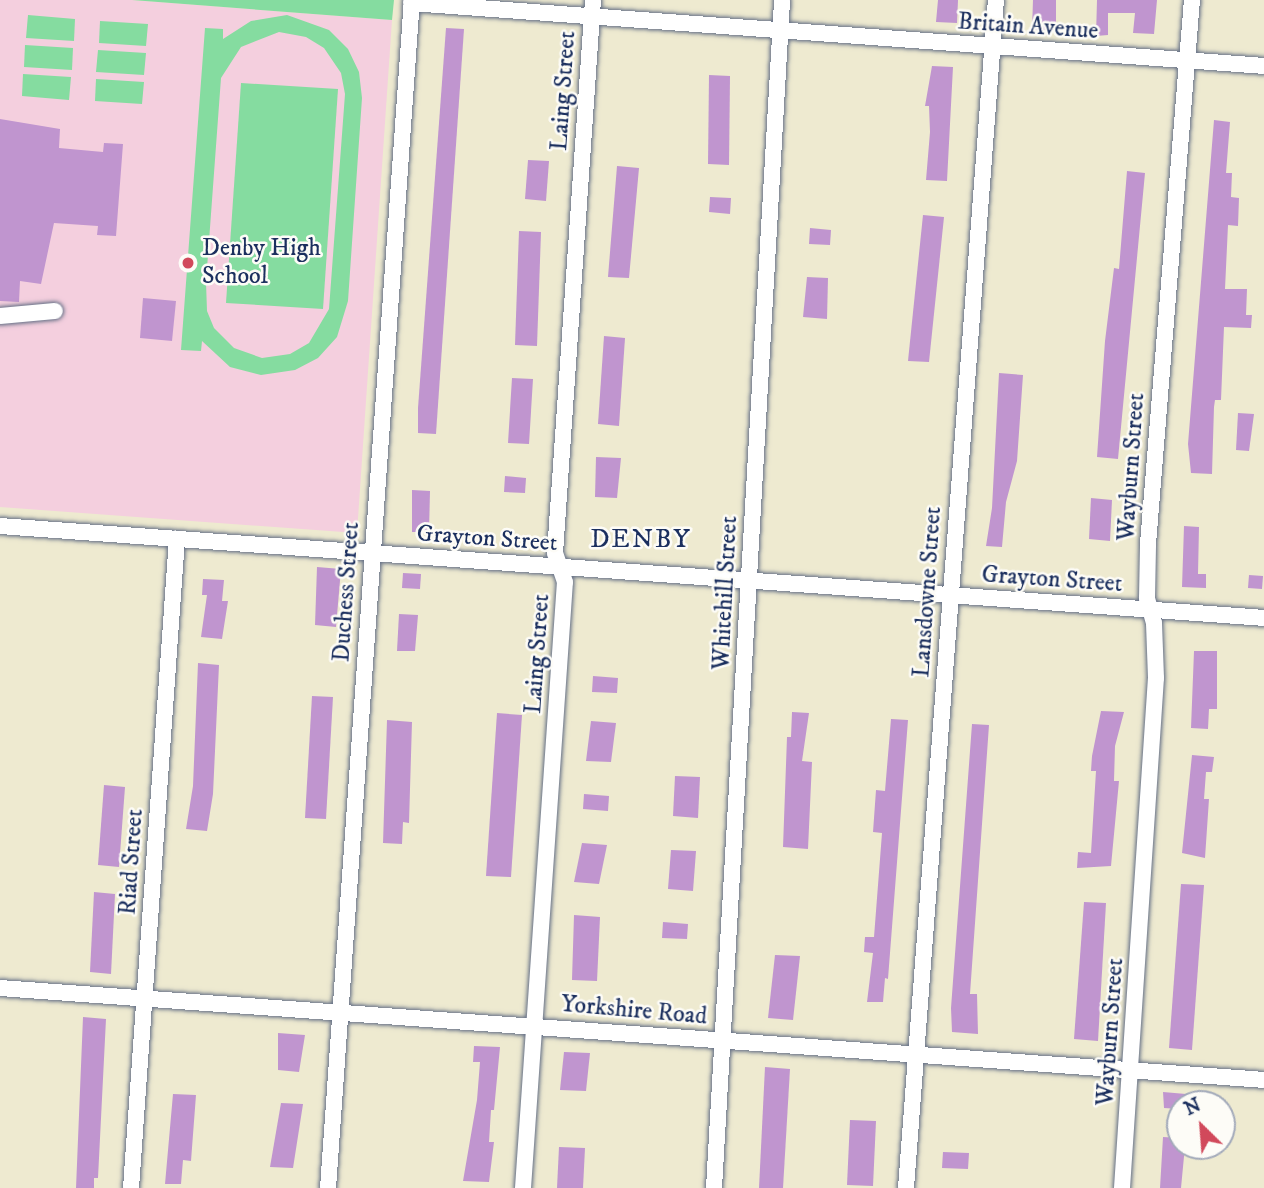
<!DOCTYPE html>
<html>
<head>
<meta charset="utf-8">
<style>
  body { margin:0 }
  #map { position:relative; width:1264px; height:1188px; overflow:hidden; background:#eeead0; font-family:"IM FELL DW Pica",serif }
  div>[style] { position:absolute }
  .built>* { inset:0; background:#f4cfde }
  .green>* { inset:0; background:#85dca0 }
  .building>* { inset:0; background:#c095cf }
  .roads { filter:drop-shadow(0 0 2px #657086) drop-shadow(0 0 2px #657086) }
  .minor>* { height:16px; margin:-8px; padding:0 8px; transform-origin:8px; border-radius:8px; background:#fff }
  .dots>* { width:19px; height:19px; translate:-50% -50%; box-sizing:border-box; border:4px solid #fdfcf7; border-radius:50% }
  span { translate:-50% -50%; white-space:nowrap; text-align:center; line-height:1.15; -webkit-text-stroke:5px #fdfcf7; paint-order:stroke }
  .street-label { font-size:24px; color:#1b2f5e }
  .poi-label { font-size:24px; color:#1b2f5e }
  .left { translate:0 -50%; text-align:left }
  .neighbourhood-label { font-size:26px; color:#1b2f5e; letter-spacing:2px }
  .north { position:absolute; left:1166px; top:1090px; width:70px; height:70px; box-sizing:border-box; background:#fdfcf7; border:2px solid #a3aaba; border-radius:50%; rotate:335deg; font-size:19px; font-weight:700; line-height:28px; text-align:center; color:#1b2f5e }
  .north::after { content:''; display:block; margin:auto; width:24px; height:32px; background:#d1495b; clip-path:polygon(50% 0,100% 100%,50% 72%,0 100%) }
</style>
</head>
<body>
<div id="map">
  <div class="built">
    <div style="clip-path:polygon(0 0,132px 0,392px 20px,357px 533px,0 507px)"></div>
  </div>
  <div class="green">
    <div style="clip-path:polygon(132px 0,394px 0,392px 20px)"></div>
    <div style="clip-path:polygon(28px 15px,75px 19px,74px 41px,26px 38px)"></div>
    <div style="clip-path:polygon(evenodd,287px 15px,329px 30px,348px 49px,359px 72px,362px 98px,348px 301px,337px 337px,318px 358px,295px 370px,261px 375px,230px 367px,202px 341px,201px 351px,181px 350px,205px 28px,223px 29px,223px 39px,251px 21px,287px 15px,279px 32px,306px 37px,324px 48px,341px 73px,345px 94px,329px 309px,309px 343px,290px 354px,262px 358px,234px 348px,214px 328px,207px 311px,206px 282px,221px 78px,241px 47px,279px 32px)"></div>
    <div style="clip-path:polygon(100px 21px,148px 24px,146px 46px,99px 43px)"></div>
    <div style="clip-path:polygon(25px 45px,73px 48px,72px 70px,24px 67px)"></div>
    <div style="clip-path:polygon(98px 50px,146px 53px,144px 75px,96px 72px)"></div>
    <div style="clip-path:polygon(23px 74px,71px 77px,69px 100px,22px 96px)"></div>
    <div style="clip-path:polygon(96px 79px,144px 82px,142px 104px,95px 101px)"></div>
    <div style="clip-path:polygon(241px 83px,338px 89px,323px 309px,226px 303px)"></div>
  </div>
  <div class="building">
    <div style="clip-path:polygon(938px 0,958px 0,957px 23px,936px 22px)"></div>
    <div style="clip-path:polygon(1033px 0,1056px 0,1056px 30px,1032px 30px)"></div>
    <div style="clip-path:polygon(1097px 0,1157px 0,1154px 34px,1133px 33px,1135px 13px,1108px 13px,1108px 35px,1096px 36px)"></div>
    <div style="clip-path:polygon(446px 28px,464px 29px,436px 434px,418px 433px,418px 408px)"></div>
    <div style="clip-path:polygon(932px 66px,953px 67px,947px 181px,926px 180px,930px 132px,929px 106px,925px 106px)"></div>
    <div style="clip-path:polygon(709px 75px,730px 76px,729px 165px,708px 164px)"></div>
    <div style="clip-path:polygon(0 119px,60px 129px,59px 148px,103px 152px,104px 143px,123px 144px,116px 236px,97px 235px,98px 226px,54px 223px,41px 284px,20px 281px,19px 302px,0 301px)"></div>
    <div style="clip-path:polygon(1214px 120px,1230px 122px,1226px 173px,1232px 173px,1231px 197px,1239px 198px,1238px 226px,1228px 225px,1225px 289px,1247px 289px,1246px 315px,1252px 315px,1251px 328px,1224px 327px,1221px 400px,1215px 400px,1214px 407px,1212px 474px,1191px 473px,1188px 444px)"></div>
    <div style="clip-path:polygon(528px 160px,549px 161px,546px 201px,525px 199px)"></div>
    <div style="clip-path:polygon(617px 166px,639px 168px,629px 278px,608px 277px)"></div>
    <div style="clip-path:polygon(1127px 171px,1145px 173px,1118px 459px,1097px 457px,1105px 341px,1114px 268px,1119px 269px)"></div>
    <div style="clip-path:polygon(710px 197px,731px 198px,730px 214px,709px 212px)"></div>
    <div style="clip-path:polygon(923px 215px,944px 217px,929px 362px,908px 361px)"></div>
    <div style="clip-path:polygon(810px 228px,831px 230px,830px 245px,809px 244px)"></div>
    <div style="clip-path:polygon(519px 231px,541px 232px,537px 346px,515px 345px)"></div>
    <div style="clip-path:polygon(807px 277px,828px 278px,827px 319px,803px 317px)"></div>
    <div style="clip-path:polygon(143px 298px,176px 301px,172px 341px,140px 338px)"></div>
    <div style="clip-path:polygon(604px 336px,625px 338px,619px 426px,598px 424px)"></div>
    <div style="clip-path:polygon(999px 373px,1023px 375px,1017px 461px,1006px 502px,1002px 547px,986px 546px,992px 508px)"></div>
    <div style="clip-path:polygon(512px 378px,533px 379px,529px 444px,508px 443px)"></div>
    <div style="clip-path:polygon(1238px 413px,1254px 414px,1249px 451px,1236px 450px)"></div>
    <div style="clip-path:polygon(596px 457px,621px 458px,617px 498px,595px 497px)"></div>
    <div style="clip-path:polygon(505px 476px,526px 478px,525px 493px,504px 492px)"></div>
    <div style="clip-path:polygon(412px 490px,430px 491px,429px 532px,412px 532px)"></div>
    <div style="clip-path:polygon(1091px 498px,1112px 500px,1110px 541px,1089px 539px)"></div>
    <div style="clip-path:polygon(1184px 526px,1199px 527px,1198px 574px,1206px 574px,1206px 588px,1182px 587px)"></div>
    <div style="clip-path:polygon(317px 567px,341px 569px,336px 627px,315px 625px)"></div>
    <div style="clip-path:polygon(403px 573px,421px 574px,420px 589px,402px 588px)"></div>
    <div style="clip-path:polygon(1249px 575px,1263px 576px,1262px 589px,1248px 588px)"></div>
    <div style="clip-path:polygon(203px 579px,224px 580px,222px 601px,228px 601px,222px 639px,201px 637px,207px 595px,202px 595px)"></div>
    <div style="clip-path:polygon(399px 614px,418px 615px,415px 651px,397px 651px)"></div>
    <div style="clip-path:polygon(1194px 651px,1217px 651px,1217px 709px,1209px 709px,1208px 729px,1191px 728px)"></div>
    <div style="clip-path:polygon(198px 663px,219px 665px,213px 794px,207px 831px,186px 829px,193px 786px)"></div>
    <div style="clip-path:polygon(593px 676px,618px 678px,617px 693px,592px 692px)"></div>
    <div style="clip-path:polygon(312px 696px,333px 697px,326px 819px,305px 818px)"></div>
    <div style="clip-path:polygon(1101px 711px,1124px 712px,1115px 746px,1114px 781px,1119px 781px,1111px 866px,1077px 868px,1078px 852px,1091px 853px,1096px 771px,1091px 771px,1092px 756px)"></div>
    <div style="clip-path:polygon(792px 712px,809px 713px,802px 761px,812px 762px,808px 849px,783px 847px,787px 737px,791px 737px)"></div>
    <div style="clip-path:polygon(497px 713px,522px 715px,511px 877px,486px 876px)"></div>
    <div style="clip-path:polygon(891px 719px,908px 720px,888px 979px,885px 978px,883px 1002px,867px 1002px,873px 953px,864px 952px,865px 937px,874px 937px,882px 833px,873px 832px,876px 790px,885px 791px)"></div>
    <div style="clip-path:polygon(387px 720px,412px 722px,409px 823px,403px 822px,402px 844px,383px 843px)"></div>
    <div style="clip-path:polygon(591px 721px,616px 723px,611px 762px,586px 761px)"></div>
    <div style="clip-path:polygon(972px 724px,989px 725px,970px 994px,977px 994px,978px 1034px,952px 1032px,951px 1008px)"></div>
    <div style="clip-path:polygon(1192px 755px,1214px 757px,1212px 772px,1206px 772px,1204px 799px,1209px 799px,1205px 858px,1182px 853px)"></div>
    <div style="clip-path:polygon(675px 776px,700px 777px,698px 818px,673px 816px)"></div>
    <div style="clip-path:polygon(104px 785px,125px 787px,119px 867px,98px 865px)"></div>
    <div style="clip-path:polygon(584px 794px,609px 796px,608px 811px,583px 809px)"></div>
    <div style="clip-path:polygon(582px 843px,607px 845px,599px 884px,574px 882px)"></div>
    <div style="clip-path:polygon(671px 850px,696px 851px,693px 891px,668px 889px)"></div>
    <div style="clip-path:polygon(1181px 884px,1204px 885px,1192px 1050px,1169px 1048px)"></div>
    <div style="clip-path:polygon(94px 892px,115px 894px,111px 974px,90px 972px)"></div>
    <div style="clip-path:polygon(1084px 902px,1106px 903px,1098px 1041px,1074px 1039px)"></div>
    <div style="clip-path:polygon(574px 915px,600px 917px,597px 981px,572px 980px)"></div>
    <div style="clip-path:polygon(663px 922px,688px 924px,687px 939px,662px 938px)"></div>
    <div style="clip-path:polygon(775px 955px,800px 956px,793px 1020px,768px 1018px)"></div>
    <div style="clip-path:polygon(83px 1017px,106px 1019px,98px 1178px,94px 1178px,94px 1188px,76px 1188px)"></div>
    <div style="clip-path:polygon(278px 1033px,305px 1035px,299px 1072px,278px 1070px)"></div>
    <div style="clip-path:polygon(474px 1046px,500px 1047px,494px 1110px,491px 1110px,489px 1142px,494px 1142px,489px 1182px,463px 1181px,477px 1100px,480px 1062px,473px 1062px)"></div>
    <div style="clip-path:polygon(564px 1052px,590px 1053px,586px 1091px,560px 1090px)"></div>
    <div style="clip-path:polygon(765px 1067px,790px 1069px,783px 1188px,759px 1188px)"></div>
    <div style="clip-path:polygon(1163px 1092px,1186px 1094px,1185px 1104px,1180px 1104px,1180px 1109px,1164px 1108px)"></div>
    <div style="clip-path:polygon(173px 1094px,196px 1095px,191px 1161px,183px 1160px,181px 1184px,165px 1184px)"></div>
    <div style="clip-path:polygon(281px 1103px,303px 1104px,293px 1168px,270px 1167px)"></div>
    <div style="clip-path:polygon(850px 1120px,876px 1121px,873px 1186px,847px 1185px)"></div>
    <div style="clip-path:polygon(1163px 1137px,1180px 1138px,1180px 1146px,1185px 1146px,1181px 1188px,1160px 1188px)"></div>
    <div style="clip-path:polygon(559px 1147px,585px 1148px,583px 1188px,557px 1188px)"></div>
    <div style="clip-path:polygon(943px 1152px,969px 1153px,968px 1169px,942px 1168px)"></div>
  </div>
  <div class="roads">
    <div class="minor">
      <div style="left:411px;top:3px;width:855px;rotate:4.22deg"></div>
      <div style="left:0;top:316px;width:55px;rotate:-5.2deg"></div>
      <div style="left:0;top:526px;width:1267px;rotate:4.16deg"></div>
      <div style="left:0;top:988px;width:1267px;rotate:4.16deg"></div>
      <div style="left:131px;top:1188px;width:651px;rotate:-85.95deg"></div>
      <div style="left:328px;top:1188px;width:1191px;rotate:-85.96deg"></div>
      <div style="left:523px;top:1188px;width:607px;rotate:-86.04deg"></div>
      <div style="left:565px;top:582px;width:31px;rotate:-109deg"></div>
      <div style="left:555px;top:553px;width:554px;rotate:-86.07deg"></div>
      <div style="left:714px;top:1188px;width:1190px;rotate:-86.72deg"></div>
      <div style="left:906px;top:1188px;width:1191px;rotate:-85.67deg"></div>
      <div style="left:1122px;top:1188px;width:511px;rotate:-86.19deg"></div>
      <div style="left:1156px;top:678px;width:55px;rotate:-92.1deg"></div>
      <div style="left:1154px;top:623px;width:26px;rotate:-106deg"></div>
      <div style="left:1147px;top:598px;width:54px;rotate:-88.9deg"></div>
      <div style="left:1148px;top:544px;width:546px;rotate:-85.38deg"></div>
    </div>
  </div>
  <div class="dots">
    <div style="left:188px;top:263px;background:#d1495b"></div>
  </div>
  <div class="street-label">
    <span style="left:1028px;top:27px;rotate:4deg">Britain Avenue</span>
    <span style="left:564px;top:91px;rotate:-86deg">Laing Street</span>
    <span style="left:1132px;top:467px;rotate:-86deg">Wayburn Street</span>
    <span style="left:487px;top:539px;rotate:4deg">Grayton Street</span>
    <span style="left:1052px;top:580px;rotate:4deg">Grayton Street</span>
    <span style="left:347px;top:592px;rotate:-86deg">Duchess Street</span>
    <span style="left:928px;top:592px;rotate:-86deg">Lansdowne Street</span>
    <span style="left:726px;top:593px;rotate:-87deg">Whitehill Street</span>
    <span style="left:538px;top:654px;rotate:-86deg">Laing Street</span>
    <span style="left:132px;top:862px;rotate:-86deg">Riad Street</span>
    <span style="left:634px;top:1011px;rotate:5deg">Yorkshire Road</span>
    <span style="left:1111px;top:1032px;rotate:-86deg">Wayburn Street</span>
  </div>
  <div class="poi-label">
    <span class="left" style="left:202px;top:263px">Denby High<br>School</span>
  </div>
  <div class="neighbourhood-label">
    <span style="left:641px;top:540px">DENBY</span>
  </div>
  <div class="north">N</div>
</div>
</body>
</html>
